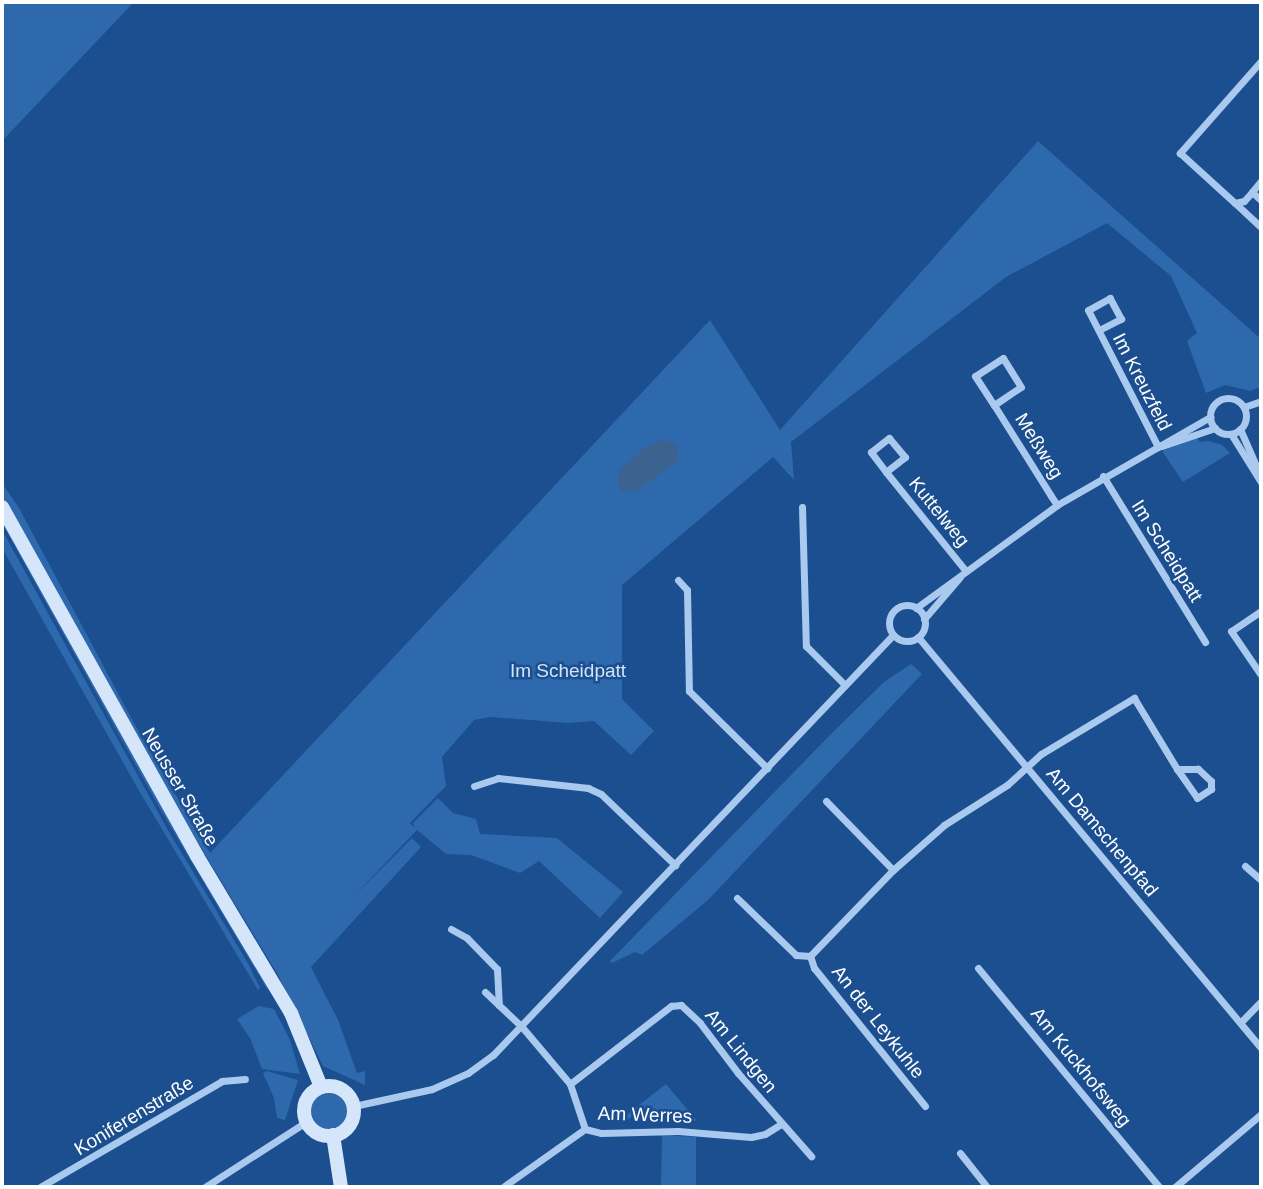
<!DOCTYPE html>
<html>
<head>
<meta charset="utf-8">
<style>
  body { margin:0 }
  #map { position:relative; width:1263px; height:1189px; overflow:hidden; background:#1b4f8f; font-family:Helvetica,sans-serif }
  div>[style] { position:absolute }
  .green>* { inset:0; background:#2e69ad }
  .round { border-radius:50% }
  .water>* { inset:0; background:#3c6290 }
  .minor>* { height:7px; margin:-3.5px; padding:0 3.5px; transform-origin:3.5px; border-radius:3.5px; background:#a9c9ee }
  .minor>.ring { margin:-3.5px; padding:0; box-sizing:content-box; background:none; border:7px solid #a9c9ee; border-radius:50% }
  .secondary>* { height:14px; margin:-7px; padding:0 7px; transform-origin:7px; border-radius:7px; background:#d6e6fa }
  .secondary>.ring { margin:-7px; padding:0; box-sizing:content-box; background:none; border:14px solid #d6e6fa; border-radius:50% }
  span { translate:-50% -50%; white-space:nowrap; text-align:center; line-height:1.15; -webkit-text-stroke:5px #1b4f8f; paint-order:stroke }
  .street-label { font-size:19px; color:#fff }
  .park-label { font-size:19px; color:#cfe3fa }
  .frame { position:absolute; inset:0; border:4px solid #fff; pointer-events:none }
</style>
</head>
<body>
<div id="map">
  <div class="green">
    <div style="clip-path:polygon(2px 2px,134px 2px,2px 141px)"></div>
    <div style="clip-path:polygon(1038px 141px,1261px 339px,1261px 387px,1250px 391px,1225px 385px,1206px 393px,1187px 341px,1197px 333px,1171px 276px,1107px 223px,1006px 277px,791px 442px,794px 480px,773px 457px,622px 585px,622px 699px,654px 731px,631px 755px,594px 721px,569px 723px,490px 717px,474px 720px,442px 757px,446px 786px,410px 823px,415px 828px,413px 823px,438px 798px,453px 813px,476px 819px,480px 834px,557px 838px,623px 892px,600px 918px,539px 861px,520px 873px,471px 855px,446px 854px,417px 830px,350px 900px,412px 838px,421px 847px,311px 967px,338px 1020px,357px 1073px,365px 1071px,365px 1085px,323px 1066px,278px 975px,163px 785px,2px 495px,2px 483px,19px 508px,135px 725px,210px 853px,710px 320px,780px 430px)"></div>
    <div style="clip-path:polygon(1197px 438px,1200px 442px,1208px 441px,1222px 445px,1230px 453px,1183px 482px,1162px 451px)"></div>
    <div style="clip-path:polygon(2px 518px,269px 988px,267px 989px,159px 807px,2px 523px)"></div>
    <div style="clip-path:polygon(2px 530px,169px 832px,249px 965px,260px 988px,258px 990px,138px 789px,2px 548px)"></div>
    <div style="clip-path:polygon(911px 664px,922px 674px,708px 900px,642px 955px,635px 952px,612px 963px,610px 961px,831px 734px,884px 682px)"></div>
    <div style="clip-path:polygon(259px 1006px,274px 1009px,290px 1040px,300px 1074px,262px 1069px,250px 1038px,237px 1019px)"></div>
    <div style="clip-path:polygon(267px 1071px,298px 1080px,285px 1120px,277px 1118px,274px 1098px,263px 1073px)"></div>
    <div style="clip-path:polygon(666px 1084px,696px 1120px,691px 1123px,686px 1117px,633px 1116px,622px 1123px,620px 1120px)"></div>
    <div class="round" style="left:310px;top:1092px;width:38px;height:38px"></div>
    <div style="clip-path:polygon(662px 1135px,696px 1137px,696px 1187px,661px 1187px)"></div>
  </div>
  <div class="water">
    <div style="clip-path:polygon(662px 439px,678px 447px,678px 460px,638px 490px,622px 492px,617px 481px,620px 470px,646px 447px)"></div>
  </div>
  <div class="minor">
    <div style="left:1261px;top:61px;width:123px;rotate:131.4deg"></div>
    <div style="left:1180px;top:153px;width:74px;rotate:42.3deg"></div>
    <div style="left:1235px;top:203px;width:9px;rotate:-13deg"></div>
    <div style="left:1244px;top:201px;width:12px;rotate:-48deg"></div>
    <div style="left:1252px;top:192px;width:12px;rotate:42deg"></div>
    <div style="left:1252px;top:192px;width:14px;rotate:-51deg"></div>
    <div style="left:1235px;top:203px;width:35px;rotate:43deg"></div>
    <div style="left:1099px;top:330px;width:25px;rotate:-27deg"></div>
    <div style="left:1121px;top:319px;width:24px;rotate:-118deg"></div>
    <div style="left:1110px;top:298px;width:25px;rotate:151deg"></div>
    <div style="left:1088px;top:310px;width:154px;rotate:62.9deg"></div>
    <div class="ring" style="left:1210px;top:398px;width:29px;height:29px"></div>
    <div style="left:994px;top:405px;width:32px;rotate:-34deg"></div>
    <div style="left:1021px;top:387px;width:34px;rotate:-122deg"></div>
    <div style="left:1003px;top:358px;width:33px;rotate:147deg"></div>
    <div style="left:975px;top:376px;width:35px;rotate:57deg"></div>
    <div style="left:994px;top:405px;width:107px;rotate:57.9deg"></div>
    <div style="left:1051px;top:496px;width:11px;rotate:56deg"></div>
    <div style="left:1244px;top:407px;width:18px;rotate:-19deg"></div>
    <div style="left:1240px;top:429px;width:52px;rotate:66.4deg"></div>
    <div style="left:1231px;top:434px;width:57px;rotate:58deg"></div>
    <div style="left:1162px;top:446px;width:56px;rotate:-18.8deg"></div>
    <div style="left:886px;top:472px;width:25px;rotate:-127deg"></div>
    <div style="left:871px;top:452px;width:23px;rotate:-38deg"></div>
    <div style="left:889px;top:438px;width:25px;rotate:50deg"></div>
    <div style="left:905px;top:457px;width:24px;rotate:142deg"></div>
    <div style="left:886px;top:472px;width:127px;rotate:51.1deg"></div>
    <div style="left:1103px;top:476px;width:195px;rotate:58.4deg"></div>
    <div style="left:802px;top:507px;width:139px;rotate:88.4deg"></div>
    <div style="left:806px;top:646px;width:55px;rotate:45deg"></div>
    <div style="left:678px;top:580px;width:13px;rotate:48deg"></div>
    <div style="left:687px;top:590px;width:101px;rotate:88.9deg"></div>
    <div style="left:689px;top:691px;width:110px;rotate:44.6deg"></div>
    <div class="ring" style="left:889px;top:605px;width:29px;height:29px"></div>
    <div style="left:916px;top:608px;width:175px;rotate:-36.1deg"></div>
    <div style="left:1057px;top:505px;width:177px;rotate:-29.9deg"></div>
    <div style="left:1261px;top:611px;width:36px;rotate:146deg"></div>
    <div style="left:1231px;top:631px;width:53px;rotate:55.7deg"></div>
    <div style="left:924px;top:619px;width:55px;rotate:-49.4deg"></div>
    <div style="left:918px;top:637px;width:535px;rotate:50.15deg"></div>
    <div style="left:474px;top:786px;width:25px;rotate:-18deg"></div>
    <div style="left:498px;top:778px;width:91px;rotate:6.3deg"></div>
    <div style="left:588px;top:788px;width:14px;rotate:25deg"></div>
    <div style="left:601px;top:794px;width:103px;rotate:43.8deg"></div>
    <div style="left:826px;top:801px;width:96px;rotate:45.8deg"></div>
    <div style="left:1245px;top:866px;width:21px;rotate:41deg"></div>
    <div style="left:737px;top:898px;width:82px;rotate:44deg"></div>
    <div style="left:796px;top:955px;width:14px;rotate:4deg"></div>
    <div style="left:451px;top:929px;width:18px;rotate:29deg"></div>
    <div style="left:467px;top:938px;width:43px;rotate:45.9deg"></div>
    <div style="left:497px;top:969px;width:36px;rotate:87deg"></div>
    <div style="left:978px;top:968px;width:284px;rotate:50.4deg"></div>
    <div style="left:485px;top:992px;width:51px;rotate:43.4deg"></div>
    <div style="left:522px;top:1027px;width:75px;rotate:49.9deg"></div>
    <div style="left:570px;top:1084px;width:47px;rotate:71.6deg"></div>
    <div style="left:1241px;top:1022px;width:29px;rotate:-46deg"></div>
    <div style="left:570px;top:1084px;width:128px;rotate:-37.7deg"></div>
    <div style="left:671px;top:1006px;width:10px;rotate:-6deg"></div>
    <div style="left:681px;top:1005px;width:26px;rotate:43deg"></div>
    <div style="left:700px;top:1023px;width:63px;rotate:52.8deg"></div>
    <div style="left:738px;top:1073px;width:111px;rotate:48.7deg"></div>
    <div style="left:354px;top:1106px;width:80px;rotate:-12.3deg"></div>
    <div style="left:432px;top:1089px;width:39px;rotate:-24deg"></div>
    <div style="left:468px;top:1073px;width:31px;rotate:-36deg"></div>
    <div style="left:493px;top:1055px;width:580px;rotate:-46.4deg"></div>
    <div style="left:925px;top:1106px;width:177px;rotate:-128.8deg"></div>
    <div style="left:814px;top:968px;width:13px;rotate:-108deg"></div>
    <div style="left:810px;top:956px;width:120px;rotate:-46deg"></div>
    <div style="left:893px;top:870px;width:68px;rotate:-41.4deg"></div>
    <div style="left:944px;top:825px;width:75px;rotate:-32.4deg"></div>
    <div style="left:1007px;top:785px;width:46px;rotate:-42.4deg"></div>
    <div style="left:1041px;top:754px;width:109px;rotate:-31.1deg"></div>
    <div style="left:1134px;top:698px;width:83px;rotate:58.8deg"></div>
    <div style="left:1177px;top:769px;width:35px;rotate:55deg"></div>
    <div style="left:1197px;top:798px;width:17px;rotate:-33deg"></div>
    <div style="left:1211px;top:789px;width:8px;rotate:-90deg"></div>
    <div style="left:1211px;top:781px;width:18px;rotate:-137deg"></div>
    <div style="left:1198px;top:769px;width:21px;rotate:180deg"></div>
    <div style="left:585px;top:1129px;width:16px;rotate:14deg"></div>
    <div style="left:601px;top:1133px;width:77px;rotate:-1.5deg"></div>
    <div style="left:678px;top:1131px;width:73px;rotate:4.7deg"></div>
    <div style="left:751px;top:1137px;width:14px;rotate:-12deg"></div>
    <div style="left:765px;top:1134px;width:19px;rotate:-32deg"></div>
    <div style="left:960px;top:1153px;width:43px;rotate:51.5deg"></div>
    <div style="left:40px;top:1187px;width:211px;rotate:-30.2deg"></div>
    <div style="left:222px;top:1081px;width:23px;rotate:-5deg"></div>
    <div style="left:205px;top:1187px;width:120px;rotate:-32.8deg"></div>
    <div style="left:503px;top:1187px;width:100px;rotate:-35.3deg"></div>
    <div style="left:1175px;top:1187px;width:113px;rotate:-40.3deg"></div>
  </div>
  <div class="secondary">
    <div style="left:2px;top:507px;width:400px;rotate:60.8deg"></div>
    <div style="left:197px;top:856px;width:183px;rotate:59.1deg"></div>
    <div style="left:291px;top:1013px;width:80px;rotate:67.9deg"></div>
    <div class="ring" style="left:304px;top:1086px;width:36px;height:36px"></div>
    <div style="left:333px;top:1135px;width:53px;rotate:81.3deg"></div>
  </div>
  <div class="street-label">
    <span style="left:1142px;top:382px;rotate:63deg">Im Kreuzfeld</span>
    <span style="left:1039px;top:446px;rotate:58deg">Meßweg</span>
    <span style="left:939px;top:512px;rotate:51deg">Kuttelweg</span>
    <span style="left:1167px;top:551px;rotate:58deg">Im Scheidpatt</span>
    <span style="left:180px;top:787px;rotate:60deg">Neusser Straße</span>
    <span style="left:1102px;top:832px;rotate:50deg">Am Damschenpfad</span>
    <span style="left:878px;top:1022px;rotate:52deg">An der Leykuhle</span>
    <span style="left:741px;top:1051px;rotate:51deg">Am Lindgen</span>
    <span style="left:1081px;top:1067px;rotate:51deg">Am Kuckhofsweg</span>
    <span style="left:645px;top:1115px;rotate:2deg">Am Werres</span>
    <span style="left:134px;top:1116px;rotate:-31deg">Koniferenstraße</span>
  </div>
  <div class="park-label">
    <span style="left:568px;top:671px">Im Scheidpatt</span>
  </div>
  <div class="frame"></div>
</div>
</body>
</html>
